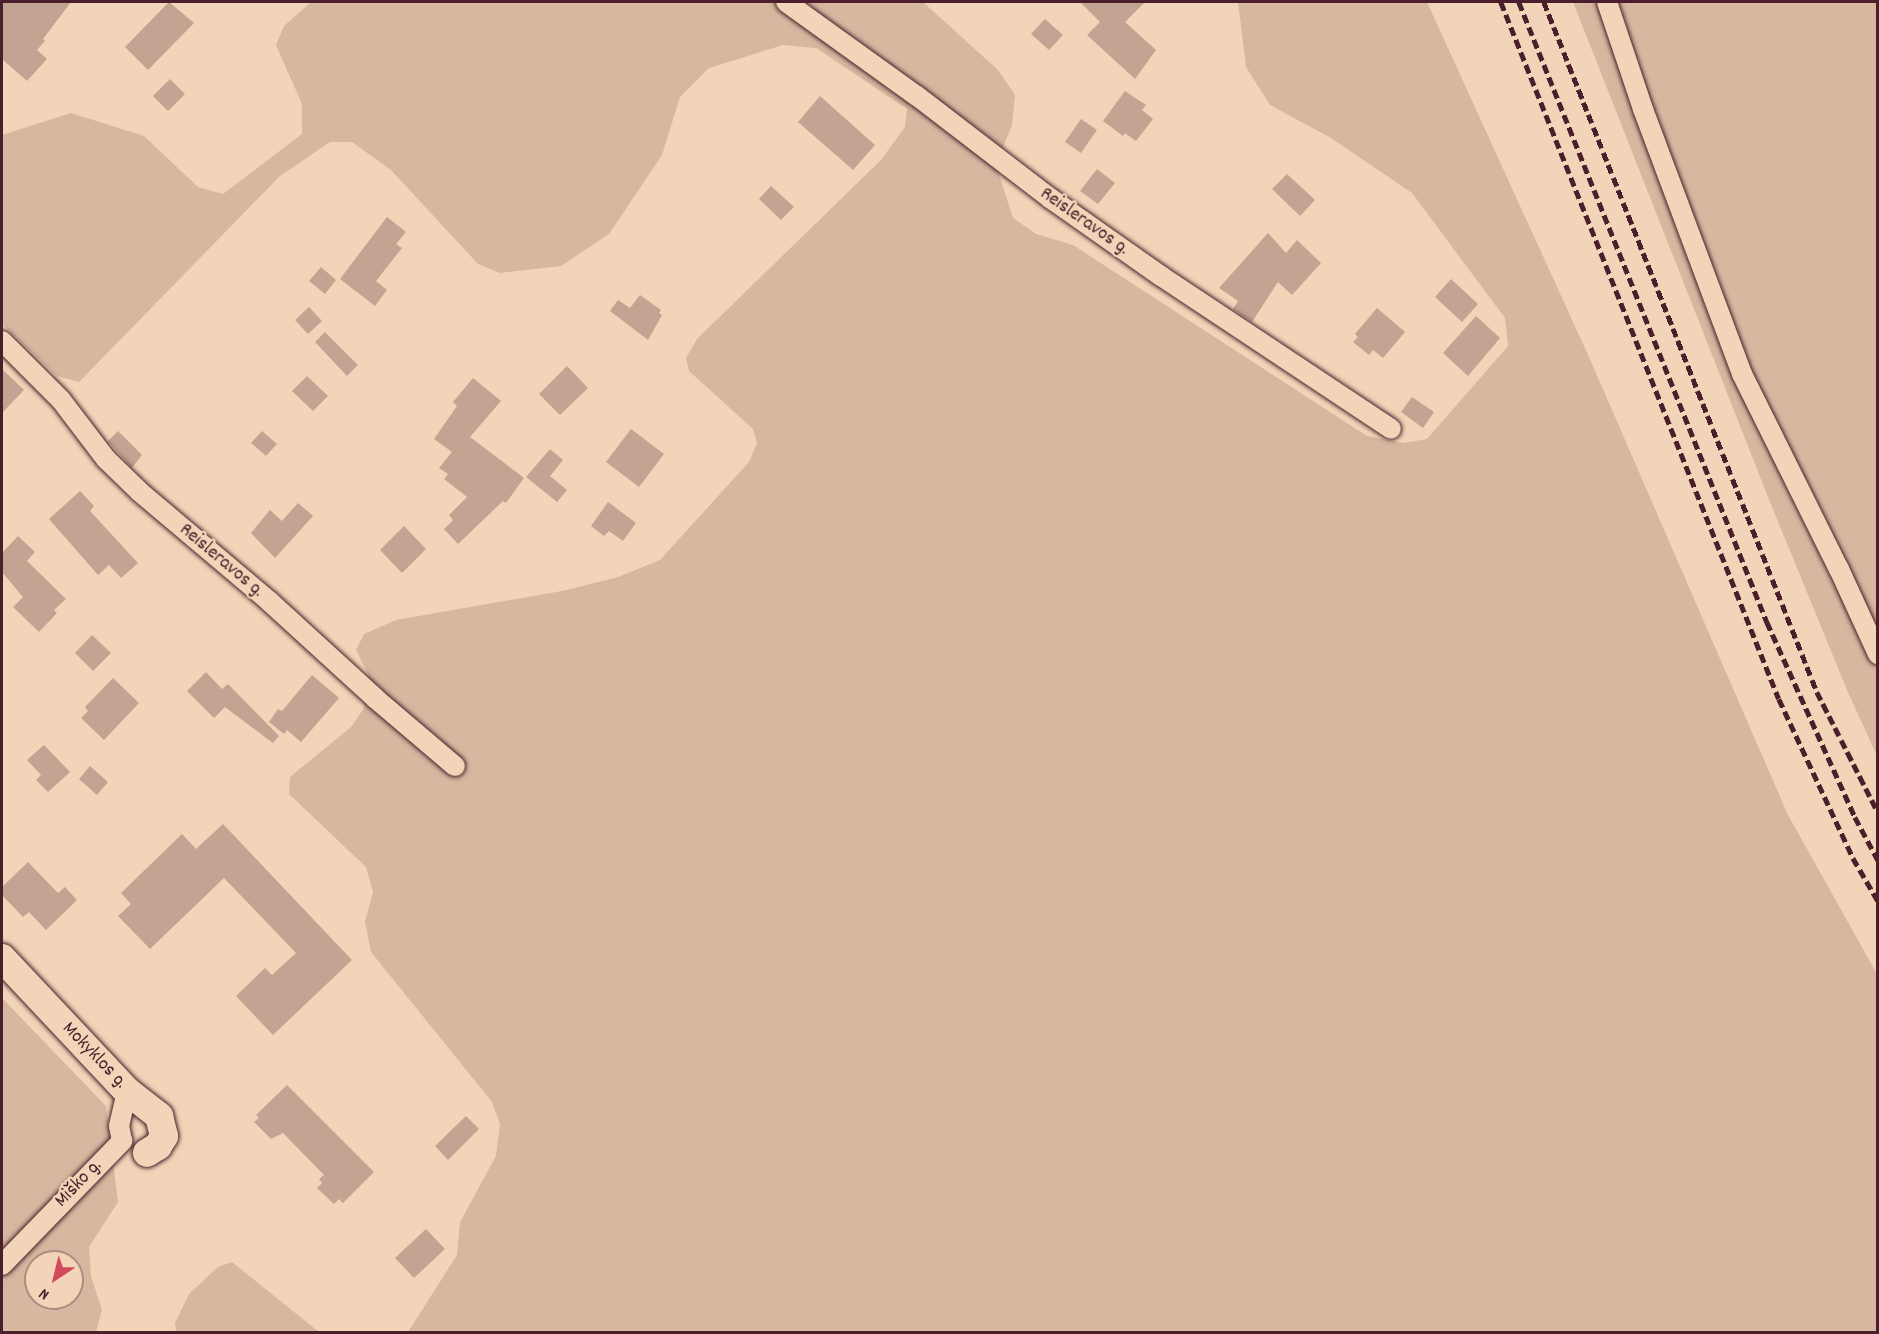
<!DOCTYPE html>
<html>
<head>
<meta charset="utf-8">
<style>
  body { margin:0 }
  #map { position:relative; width:1879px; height:1334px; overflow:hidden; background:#f2d5b8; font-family:Dekko,sans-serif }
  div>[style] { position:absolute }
  .green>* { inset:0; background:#d7b7a0 }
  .building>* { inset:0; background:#c3a391 }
  .roads { filter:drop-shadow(0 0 2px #4a1f2b) drop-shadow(0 0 2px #4a1f2b) }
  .street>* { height:20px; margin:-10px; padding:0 10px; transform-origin:10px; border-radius:10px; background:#f2d5b8 }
  .secondary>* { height:28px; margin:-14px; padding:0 14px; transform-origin:14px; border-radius:14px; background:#f2d5b8 }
  .rail>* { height:4.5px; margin-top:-2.25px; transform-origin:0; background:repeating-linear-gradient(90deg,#4a1f2b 0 9px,transparent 0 13.5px) }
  span { translate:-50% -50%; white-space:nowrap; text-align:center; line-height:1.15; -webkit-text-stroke:4.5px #f2d5b8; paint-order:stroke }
  .street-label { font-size:20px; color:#4a1f2b }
  .frame { position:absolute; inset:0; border:3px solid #4a1f2b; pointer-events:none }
  .north { position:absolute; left:24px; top:1250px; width:60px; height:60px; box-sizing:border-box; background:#f2d5b8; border:2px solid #af8c80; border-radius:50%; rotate:215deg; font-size:16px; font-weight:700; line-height:24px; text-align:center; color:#4a1f2b }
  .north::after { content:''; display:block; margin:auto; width:21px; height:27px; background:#d1495b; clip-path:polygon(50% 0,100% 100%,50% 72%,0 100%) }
</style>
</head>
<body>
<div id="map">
  <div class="green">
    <div style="clip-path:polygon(311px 2px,923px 2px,998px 70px,1015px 95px,1012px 125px,996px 165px,1013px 218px,1036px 234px,1073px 245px,1367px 436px,1403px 443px,1427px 439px,1508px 346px,1505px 318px,1412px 193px,1331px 138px,1270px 105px,1246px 67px,1238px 2px,1427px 2px,1589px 357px,1788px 815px,1877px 974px,1877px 1332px,408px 1332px,457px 1255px,460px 1222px,496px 1156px,500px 1124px,492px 1102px,371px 952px,365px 922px,373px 892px,366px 867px,289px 794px,290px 777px,351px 727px,364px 708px,369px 676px,356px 650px,364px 634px,396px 620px,562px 591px,618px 577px,660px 560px,749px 462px,757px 443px,753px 429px,689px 371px,686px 358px,697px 339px,881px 160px,905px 127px,907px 109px,816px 48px,783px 45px,709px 68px,680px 97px,662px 155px,609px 234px,561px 266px,500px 273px,478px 264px,391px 170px,352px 142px,330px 142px,280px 176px,79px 382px,57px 376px,2px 324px,2px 135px,71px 113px,144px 136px,198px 187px,223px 194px,302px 134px,302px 104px,276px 45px,284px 26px)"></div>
    <div style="clip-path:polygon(1573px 2px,1877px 2px,1877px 756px,1847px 690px,1770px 502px)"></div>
    <div style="clip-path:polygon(evenodd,2px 998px,106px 1106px,118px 1202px,89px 1247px,91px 1276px,102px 1310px,96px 1332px,2px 1332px,2px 998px,36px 1262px,72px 1262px,72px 1298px,36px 1298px,36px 1262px)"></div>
    <div style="clip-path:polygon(232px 1262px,319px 1332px,176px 1332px,175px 1323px,189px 1294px,218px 1267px)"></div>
  </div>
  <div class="building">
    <div style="clip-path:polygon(2px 2px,71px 2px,43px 39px,45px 41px,37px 50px,47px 59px,27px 81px,2px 59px)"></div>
    <div style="clip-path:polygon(169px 2px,194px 23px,148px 70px,125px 47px)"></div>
    <div style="clip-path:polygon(1080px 2px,1145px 2px,1125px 22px,1156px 50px,1135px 79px,1087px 35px,1100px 22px)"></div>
    <div style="clip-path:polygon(1045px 19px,1063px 35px,1049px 50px,1031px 34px)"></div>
    <div style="clip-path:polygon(170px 79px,185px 94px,168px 111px,153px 96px)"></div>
    <div style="clip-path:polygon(1125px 91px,1146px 105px,1142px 110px,1153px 119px,1136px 141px,1125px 133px,1123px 136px,1103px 121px)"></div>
    <div style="clip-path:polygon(820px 96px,875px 145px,853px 170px,798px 122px)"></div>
    <div style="clip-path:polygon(1081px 119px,1097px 130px,1081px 153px,1065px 142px)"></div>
    <div style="clip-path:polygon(1097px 169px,1115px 183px,1098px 204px,1080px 191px)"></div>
    <div style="clip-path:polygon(1287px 174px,1315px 200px,1300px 216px,1272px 189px)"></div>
    <div style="clip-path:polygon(771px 186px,794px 207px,781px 220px,759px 199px)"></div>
    <div style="clip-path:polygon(387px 217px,406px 232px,396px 244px,402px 248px,376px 281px,387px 290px,375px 306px,340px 279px)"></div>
    <div style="clip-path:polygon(1268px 233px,1286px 253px,1297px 240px,1321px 263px,1292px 295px,1278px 282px,1252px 322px,1233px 309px,1238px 301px,1219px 288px)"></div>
    <div style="clip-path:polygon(321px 267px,336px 280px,325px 294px,309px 281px)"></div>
    <div style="clip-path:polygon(1451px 279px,1478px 304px,1462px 322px,1435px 297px)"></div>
    <div style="clip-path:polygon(640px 295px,661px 310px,659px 313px,662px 315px,648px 340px,610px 311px,618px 300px,630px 308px)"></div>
    <div style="clip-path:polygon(309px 307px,322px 321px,308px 334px,295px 320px)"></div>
    <div style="clip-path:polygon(1377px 308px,1405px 332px,1383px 358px,1373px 350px,1369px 355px,1353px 342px,1358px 337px,1355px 334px)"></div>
    <div style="clip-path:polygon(1476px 316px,1500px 338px,1468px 376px,1443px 353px)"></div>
    <div style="clip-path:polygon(325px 332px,358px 365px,347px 376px,315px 342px)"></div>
    <div style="clip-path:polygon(567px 366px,588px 388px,560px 415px,539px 394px)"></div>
    <div style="clip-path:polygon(2px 369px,24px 390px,2px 413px)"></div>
    <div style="clip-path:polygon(307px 376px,328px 396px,313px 411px,292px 391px)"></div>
    <div style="clip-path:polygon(473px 378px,501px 401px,470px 437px,524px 478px,506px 503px,503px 501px,458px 544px,444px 529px,453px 520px,449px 515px,467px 497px,444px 479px,448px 474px,439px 468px,452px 452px,434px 439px,457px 406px,453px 402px)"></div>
    <div style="clip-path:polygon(1412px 397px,1434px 412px,1423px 428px,1401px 412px)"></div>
    <div style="clip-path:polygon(631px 429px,664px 454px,639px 487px,606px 462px)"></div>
    <div style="clip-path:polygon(118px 431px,142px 455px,132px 468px,108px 441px)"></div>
    <div style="clip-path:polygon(262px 431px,277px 444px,266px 456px,251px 443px)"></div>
    <div style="clip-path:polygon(550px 449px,563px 460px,550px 476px,567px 490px,557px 502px,526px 477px)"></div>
    <div style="clip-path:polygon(80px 491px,94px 506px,90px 511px,138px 563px,121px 578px,109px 565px,98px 575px,49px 519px)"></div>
    <div style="clip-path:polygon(608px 502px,636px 523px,623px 541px,609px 531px,604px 536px,591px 526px)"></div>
    <div style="clip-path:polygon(298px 503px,313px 516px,275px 558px,251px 533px,270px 510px,282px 521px)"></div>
    <div style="clip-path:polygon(404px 526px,426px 549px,402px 573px,380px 550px)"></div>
    <div style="clip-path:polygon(18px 536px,35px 552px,27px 561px,66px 599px,54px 610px,57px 613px,39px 632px,13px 607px,23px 597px,2px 572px,2px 553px)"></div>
    <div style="clip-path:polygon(92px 635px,111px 653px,93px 671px,75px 653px)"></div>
    <div style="clip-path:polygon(206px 672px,222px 689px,228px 684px,279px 736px,273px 743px,225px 707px,214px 718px,187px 691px)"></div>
    <div style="clip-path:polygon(312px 675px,339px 698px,301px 742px,287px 730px,284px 734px,269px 722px,278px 709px,282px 711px)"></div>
    <div style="clip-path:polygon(113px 678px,139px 703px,104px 740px,81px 718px,88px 711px,85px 707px)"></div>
    <div style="clip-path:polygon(44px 745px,70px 772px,48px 792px,36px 780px,41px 775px,27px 760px)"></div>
    <div style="clip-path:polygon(90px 766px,108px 782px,97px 795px,79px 779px)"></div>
    <div style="clip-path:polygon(223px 824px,352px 960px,273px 1035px,236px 996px,265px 968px,272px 975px,296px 953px,224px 878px,150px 949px,118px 916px,131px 904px,121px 893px,182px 834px,196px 849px)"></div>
    <div style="clip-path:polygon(28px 862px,58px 893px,65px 887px,77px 900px,46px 930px,29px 912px,23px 917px,2px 895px,2px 887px)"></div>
    <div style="clip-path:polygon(287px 1085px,374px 1172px,343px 1203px,339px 1199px,334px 1204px,317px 1188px,322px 1183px,319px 1179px,324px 1175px,283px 1133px,271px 1139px,254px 1122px,259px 1118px,256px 1115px)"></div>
    <div style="clip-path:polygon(466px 1116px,479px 1129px,448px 1160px,435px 1146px)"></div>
    <div style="clip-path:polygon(426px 1229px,445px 1249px,414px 1278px,395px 1258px)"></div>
  </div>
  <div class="roads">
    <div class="street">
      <div style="left:786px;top:2px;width:161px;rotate:35.7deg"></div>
      <div style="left:917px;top:96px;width:168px;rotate:37.5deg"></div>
      <div style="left:1050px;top:198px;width:136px;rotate:35.1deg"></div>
      <div style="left:1161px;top:276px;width:276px;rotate:33.6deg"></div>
      <div style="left:1607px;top:2px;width:113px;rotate:71.4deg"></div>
      <div style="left:1643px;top:109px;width:283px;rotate:69.5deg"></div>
      <div style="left:1742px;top:374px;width:218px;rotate:63.6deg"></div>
      <div style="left:1839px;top:569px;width:94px;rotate:65.4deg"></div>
      <div style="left:2px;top:341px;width:83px;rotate:45deg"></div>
      <div style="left:61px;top:400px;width:74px;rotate:52.7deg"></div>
      <div style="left:106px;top:459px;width:47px;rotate:44.1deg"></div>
      <div style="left:140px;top:492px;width:170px;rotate:40.2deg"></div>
      <div style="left:270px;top:602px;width:142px;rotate:42.4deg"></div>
      <div style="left:375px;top:698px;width:105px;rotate:40.4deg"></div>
      <div style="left:2px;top:1265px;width:173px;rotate:-45.9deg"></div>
      <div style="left:122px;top:1141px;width:15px;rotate:-101deg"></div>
      <div style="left:119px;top:1126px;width:36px;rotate:-77deg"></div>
    </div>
    <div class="secondary">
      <div style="left:2px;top:958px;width:183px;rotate:46.8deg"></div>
      <div style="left:127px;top:1091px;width:41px;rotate:38deg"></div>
      <div style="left:159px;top:1116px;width:21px;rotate:76deg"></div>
      <div style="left:164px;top:1136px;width:12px;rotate:121deg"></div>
      <div style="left:158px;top:1146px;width:13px;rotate:148deg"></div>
    </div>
  </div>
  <div class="rail">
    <div style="left:1501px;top:2px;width:750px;rotate:68.26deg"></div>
    <div style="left:1779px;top:699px;width:175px;rotate:65deg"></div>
    <div style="left:1853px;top:858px;width:50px;rotate:59.8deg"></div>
    <div style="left:1519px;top:2px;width:668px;rotate:68.2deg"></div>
    <div style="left:1767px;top:622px;width:214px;rotate:65.7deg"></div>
    <div style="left:1855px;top:817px;width:49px;rotate:61.9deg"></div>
    <div style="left:1544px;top:2px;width:742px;rotate:68.41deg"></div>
    <div style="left:1817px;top:692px;width:135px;rotate:63.1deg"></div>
  </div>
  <div class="street-label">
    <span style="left:1084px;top:222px;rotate:35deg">Reisleravos g.</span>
    <span style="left:221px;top:561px;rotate:40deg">Reisleravos g.</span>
    <span style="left:94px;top:1056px;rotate:46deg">Mokyklos g.</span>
    <span style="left:79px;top:1184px;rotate:-46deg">Miško g.</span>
  </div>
  <div class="frame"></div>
  <div class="north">N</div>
</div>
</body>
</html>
